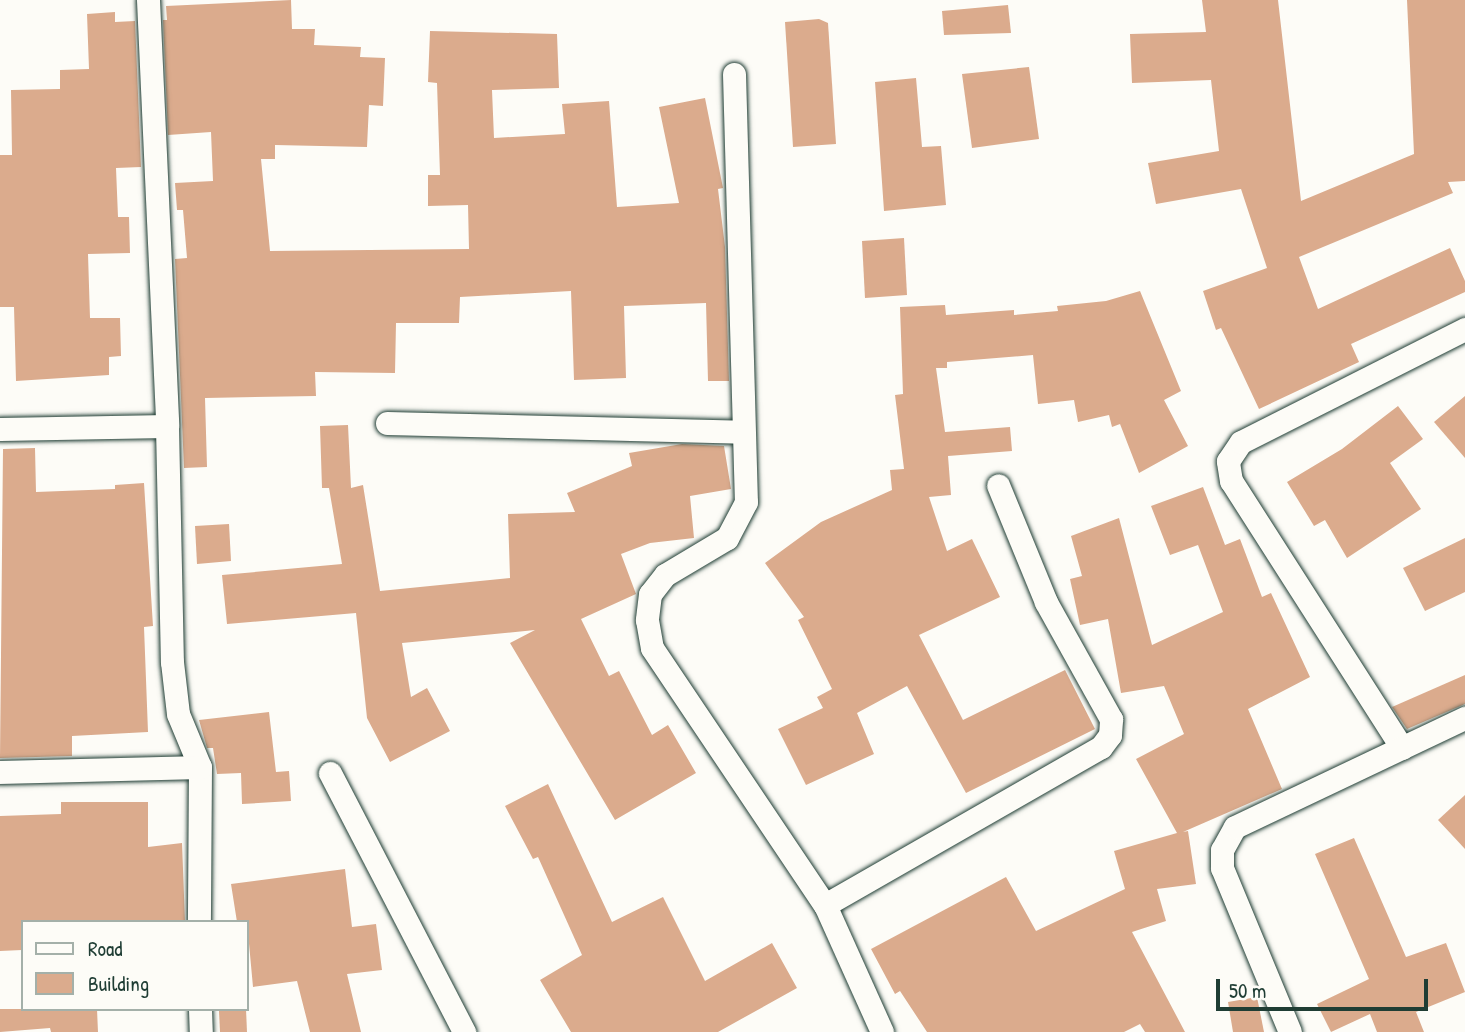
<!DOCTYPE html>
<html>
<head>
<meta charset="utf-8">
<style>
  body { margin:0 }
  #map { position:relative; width:1465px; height:1032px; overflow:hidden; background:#fdfcf7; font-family:"Patrick Hand",sans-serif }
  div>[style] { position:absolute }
  .building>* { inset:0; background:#dbab8d }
  .roads { filter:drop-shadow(0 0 2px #1f3d34) drop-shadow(0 0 2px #1f3d34) }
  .minor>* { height:23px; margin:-11.5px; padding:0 11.5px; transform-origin:11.5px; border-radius:11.5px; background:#fdfcf7 }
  span { translate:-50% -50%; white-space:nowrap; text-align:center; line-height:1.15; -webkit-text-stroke:5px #fdfcf7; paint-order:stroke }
  .legend { position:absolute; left:21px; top:920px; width:228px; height:91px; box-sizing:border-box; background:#fdfcf7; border:2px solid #a4b0a9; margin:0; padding:9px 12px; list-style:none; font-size:21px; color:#1f3d34 }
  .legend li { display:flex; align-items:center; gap:14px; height:35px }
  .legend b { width:35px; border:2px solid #a4b0a9 }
  .scale { position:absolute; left:1216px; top:979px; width:212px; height:32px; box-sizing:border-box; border:4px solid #1f3d34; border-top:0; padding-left:9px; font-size:21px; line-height:24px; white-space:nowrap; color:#1f3d34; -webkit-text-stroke:5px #fdfcf7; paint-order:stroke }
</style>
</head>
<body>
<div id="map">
  <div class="building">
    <div style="clip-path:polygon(291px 0,292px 29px,315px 29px,314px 45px,361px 47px,360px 57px,385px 58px,383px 106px,369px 105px,367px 147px,275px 145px,275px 159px,261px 159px,270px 251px,469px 249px,468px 205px,428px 206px,428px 175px,440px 175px,437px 83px,428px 82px,430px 31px,557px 34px,559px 88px,492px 90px,494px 138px,565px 134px,562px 104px,609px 101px,617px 207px,679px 203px,659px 107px,705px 98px,723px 188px,718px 189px,725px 247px,729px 381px,708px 381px,706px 303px,624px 306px,626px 378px,574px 380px,571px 291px,460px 297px,459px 323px,396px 323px,395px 373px,315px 372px,316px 396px,205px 398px,207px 467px,184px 468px,175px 259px,187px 258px,183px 210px,177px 210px,175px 183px,213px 181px,211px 132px,168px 135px,163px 20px,167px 20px,166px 6px)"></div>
    <div style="clip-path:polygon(1202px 0,1278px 0,1301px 201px,1414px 154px,1407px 0,1465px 0,1465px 181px,1448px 182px,1453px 193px,1299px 257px,1318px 309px,1450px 248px,1465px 281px,1465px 292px,1351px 344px,1359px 362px,1259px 409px,1221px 328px,1216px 330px,1203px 291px,1267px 268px,1241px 189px,1156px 204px,1148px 163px,1219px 151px,1211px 80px,1132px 83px,1130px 34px,1206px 32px)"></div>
    <div style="clip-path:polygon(1008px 5px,1011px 33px,944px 35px,942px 11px)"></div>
    <div style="clip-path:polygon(115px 12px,115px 22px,135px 21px,141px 167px,116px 168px,118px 217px,129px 217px,130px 253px,88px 254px,90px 318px,120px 318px,121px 356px,109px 357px,109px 375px,16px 381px,14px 307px,0 307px,0 155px,12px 155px,11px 90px,60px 89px,60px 70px,89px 69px,87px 14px)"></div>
    <div style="clip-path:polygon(819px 19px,828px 23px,836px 144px,793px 147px,785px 22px)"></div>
    <div style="clip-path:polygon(1029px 67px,1039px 139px,972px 148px,962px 74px)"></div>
    <div style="clip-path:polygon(916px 78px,922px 147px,941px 146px,946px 205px,884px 211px,875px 82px)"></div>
    <div style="clip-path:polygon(904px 238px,907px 295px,865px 298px,862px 241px)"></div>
    <div style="clip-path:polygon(1140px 291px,1181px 391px,1164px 400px,1188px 446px,1139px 473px,1120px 424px,1112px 427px,1109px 415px,1078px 422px,1074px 400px,1038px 404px,1033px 355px,947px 362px,947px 368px,936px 368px,945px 432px,1010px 427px,1012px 451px,948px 456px,951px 495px,929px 497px,947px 551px,972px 539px,1000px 597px,919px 635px,963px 720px,1065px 670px,1095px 729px,966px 793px,907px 686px,857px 713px,874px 754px,806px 785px,778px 729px,823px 708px,817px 697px,832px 689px,798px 620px,804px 617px,765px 563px,821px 522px,892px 490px,890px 470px,904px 469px,895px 395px,903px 394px,900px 307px,945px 305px,946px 315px,1014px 310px,1014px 315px,1058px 311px,1057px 306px,1106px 301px)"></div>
    <div style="clip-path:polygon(1465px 396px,1465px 458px,1434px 422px)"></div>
    <div style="clip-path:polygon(1398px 406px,1423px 439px,1390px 463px,1421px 509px,1347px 558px,1325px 520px,1314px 526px,1287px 482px,1342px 449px)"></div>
    <div style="clip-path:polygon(348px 425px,351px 488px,363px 485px,380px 591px,510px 578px,508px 514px,575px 512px,567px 493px,632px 466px,629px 453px,682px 444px,724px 446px,731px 489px,690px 496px,694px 538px,650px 543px,621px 554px,636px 594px,581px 619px,609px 676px,619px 671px,652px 735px,668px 725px,696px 773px,615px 820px,510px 643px,535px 630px,402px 643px,411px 697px,427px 688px,450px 731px,390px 762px,367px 718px,356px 613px,227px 624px,222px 575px,342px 564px,329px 488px,322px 488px,320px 426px)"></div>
    <div style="clip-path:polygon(35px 448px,36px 492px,115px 489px,115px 485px,144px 483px,153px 626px,144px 627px,148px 732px,72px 736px,72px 756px,0 758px,3px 449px)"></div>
    <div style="clip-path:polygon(1203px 487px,1225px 545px,1240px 539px,1262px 597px,1271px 593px,1310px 677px,1248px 709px,1282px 789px,1183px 832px,1188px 831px,1196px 884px,1157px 889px,1166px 921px,1132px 932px,1185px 1032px,1145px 1032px,1140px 1024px,1124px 1032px,927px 1032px,900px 991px,895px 994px,871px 949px,1006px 877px,1036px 931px,1125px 889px,1114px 851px,1177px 833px,1136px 759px,1184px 734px,1164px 686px,1121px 693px,1108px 619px,1080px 625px,1070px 579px,1082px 576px,1071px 536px,1119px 518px,1152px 645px,1223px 612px,1198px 545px,1170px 555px,1151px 506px)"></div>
    <div style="clip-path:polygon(229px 524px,231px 561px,197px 564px,195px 526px)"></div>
    <div style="clip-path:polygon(1465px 538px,1465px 592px,1425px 611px,1403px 568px)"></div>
    <div style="clip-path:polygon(1465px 675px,1465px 704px,1407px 729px,1392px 707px)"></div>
    <div style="clip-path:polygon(269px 712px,276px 772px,289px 771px,291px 801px,242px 804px,241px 773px,217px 774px,213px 748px,207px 748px,199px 720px)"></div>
    <div style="clip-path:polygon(548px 784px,612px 922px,663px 897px,705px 981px,772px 943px,797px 988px,718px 1032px,571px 1032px,540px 980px,582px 955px,538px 857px,533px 859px,505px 806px)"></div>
    <div style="clip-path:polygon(1465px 795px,1465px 849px,1438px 820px)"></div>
    <div style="clip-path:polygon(61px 802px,148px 802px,148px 847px,182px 843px,185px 922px,21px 922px,22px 950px,0 951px,0 816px,61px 814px)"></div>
    <div style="clip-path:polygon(1354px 838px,1406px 957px,1446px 943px,1465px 992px,1416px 1012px,1424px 1032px,1377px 1032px,1370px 1014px,1331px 1032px,1317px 1004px,1369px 979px,1315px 854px)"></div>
    <div style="clip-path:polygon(345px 869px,352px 927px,376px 924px,382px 970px,347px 974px,361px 1032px,310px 1032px,297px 981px,253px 987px,247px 922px,237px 922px,231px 884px)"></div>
    <div style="clip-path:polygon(1257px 997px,1264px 1032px,1233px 1032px,1228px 1002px)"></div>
    <div style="clip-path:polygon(0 1009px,97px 1009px,98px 1032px,51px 1032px,50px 1028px,0 1032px)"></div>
    <div style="clip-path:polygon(246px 1009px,247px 1032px,220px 1032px,219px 1011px)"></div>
  </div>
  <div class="roads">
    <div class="minor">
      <div style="left:148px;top:0;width:426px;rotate:87.4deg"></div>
      <div style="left:167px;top:426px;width:236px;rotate:88.8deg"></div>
      <div style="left:172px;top:662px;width:52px;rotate:83.4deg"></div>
      <div style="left:178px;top:714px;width:57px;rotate:67.5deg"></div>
      <div style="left:200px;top:767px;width:155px;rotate:90.4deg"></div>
      <div style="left:734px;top:74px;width:428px;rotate:88.4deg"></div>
      <div style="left:746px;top:502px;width:41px;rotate:117.8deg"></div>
      <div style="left:727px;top:538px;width:72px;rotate:149.2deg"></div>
      <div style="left:665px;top:575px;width:24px;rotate:128deg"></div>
      <div style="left:650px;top:594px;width:26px;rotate:97deg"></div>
      <div style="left:647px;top:620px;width:28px;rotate:80deg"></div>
      <div style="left:652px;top:648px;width:310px;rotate:56.1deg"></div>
      <div style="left:825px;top:905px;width:139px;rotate:65.8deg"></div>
      <div style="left:387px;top:423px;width:356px;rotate:1.4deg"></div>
      <div style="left:0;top:429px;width:167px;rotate:-1deg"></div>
      <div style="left:1402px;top:748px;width:317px;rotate:-122.6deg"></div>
      <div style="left:1231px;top:481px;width:20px;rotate:-99deg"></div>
      <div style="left:1228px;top:461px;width:23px;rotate:-56deg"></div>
      <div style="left:1241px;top:442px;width:251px;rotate:-26.8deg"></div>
      <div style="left:0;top:772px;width:200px;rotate:-1.4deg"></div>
      <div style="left:330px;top:773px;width:292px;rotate:62.6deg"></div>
      <div style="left:825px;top:905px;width:318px;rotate:-29.8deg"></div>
      <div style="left:1101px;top:747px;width:15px;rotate:-53deg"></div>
      <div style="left:1110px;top:735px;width:16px;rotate:-86deg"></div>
      <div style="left:1111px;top:719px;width:134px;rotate:-119.1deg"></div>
      <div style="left:1046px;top:602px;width:126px;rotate:-112.3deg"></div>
      <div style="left:200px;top:1009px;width:23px;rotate:88deg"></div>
      <div style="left:1290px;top:1032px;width:178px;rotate:-112.5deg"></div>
      <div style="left:1222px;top:868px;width:18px;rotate:-90deg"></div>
      <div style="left:1222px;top:850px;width:26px;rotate:-61deg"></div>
      <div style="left:1235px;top:827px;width:255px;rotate:-25.4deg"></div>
    </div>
  </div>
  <ul class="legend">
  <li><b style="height:9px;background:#fdfcf7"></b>Road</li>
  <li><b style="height:19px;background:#dbab8d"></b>Building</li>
  </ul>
  <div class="scale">50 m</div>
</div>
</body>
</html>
